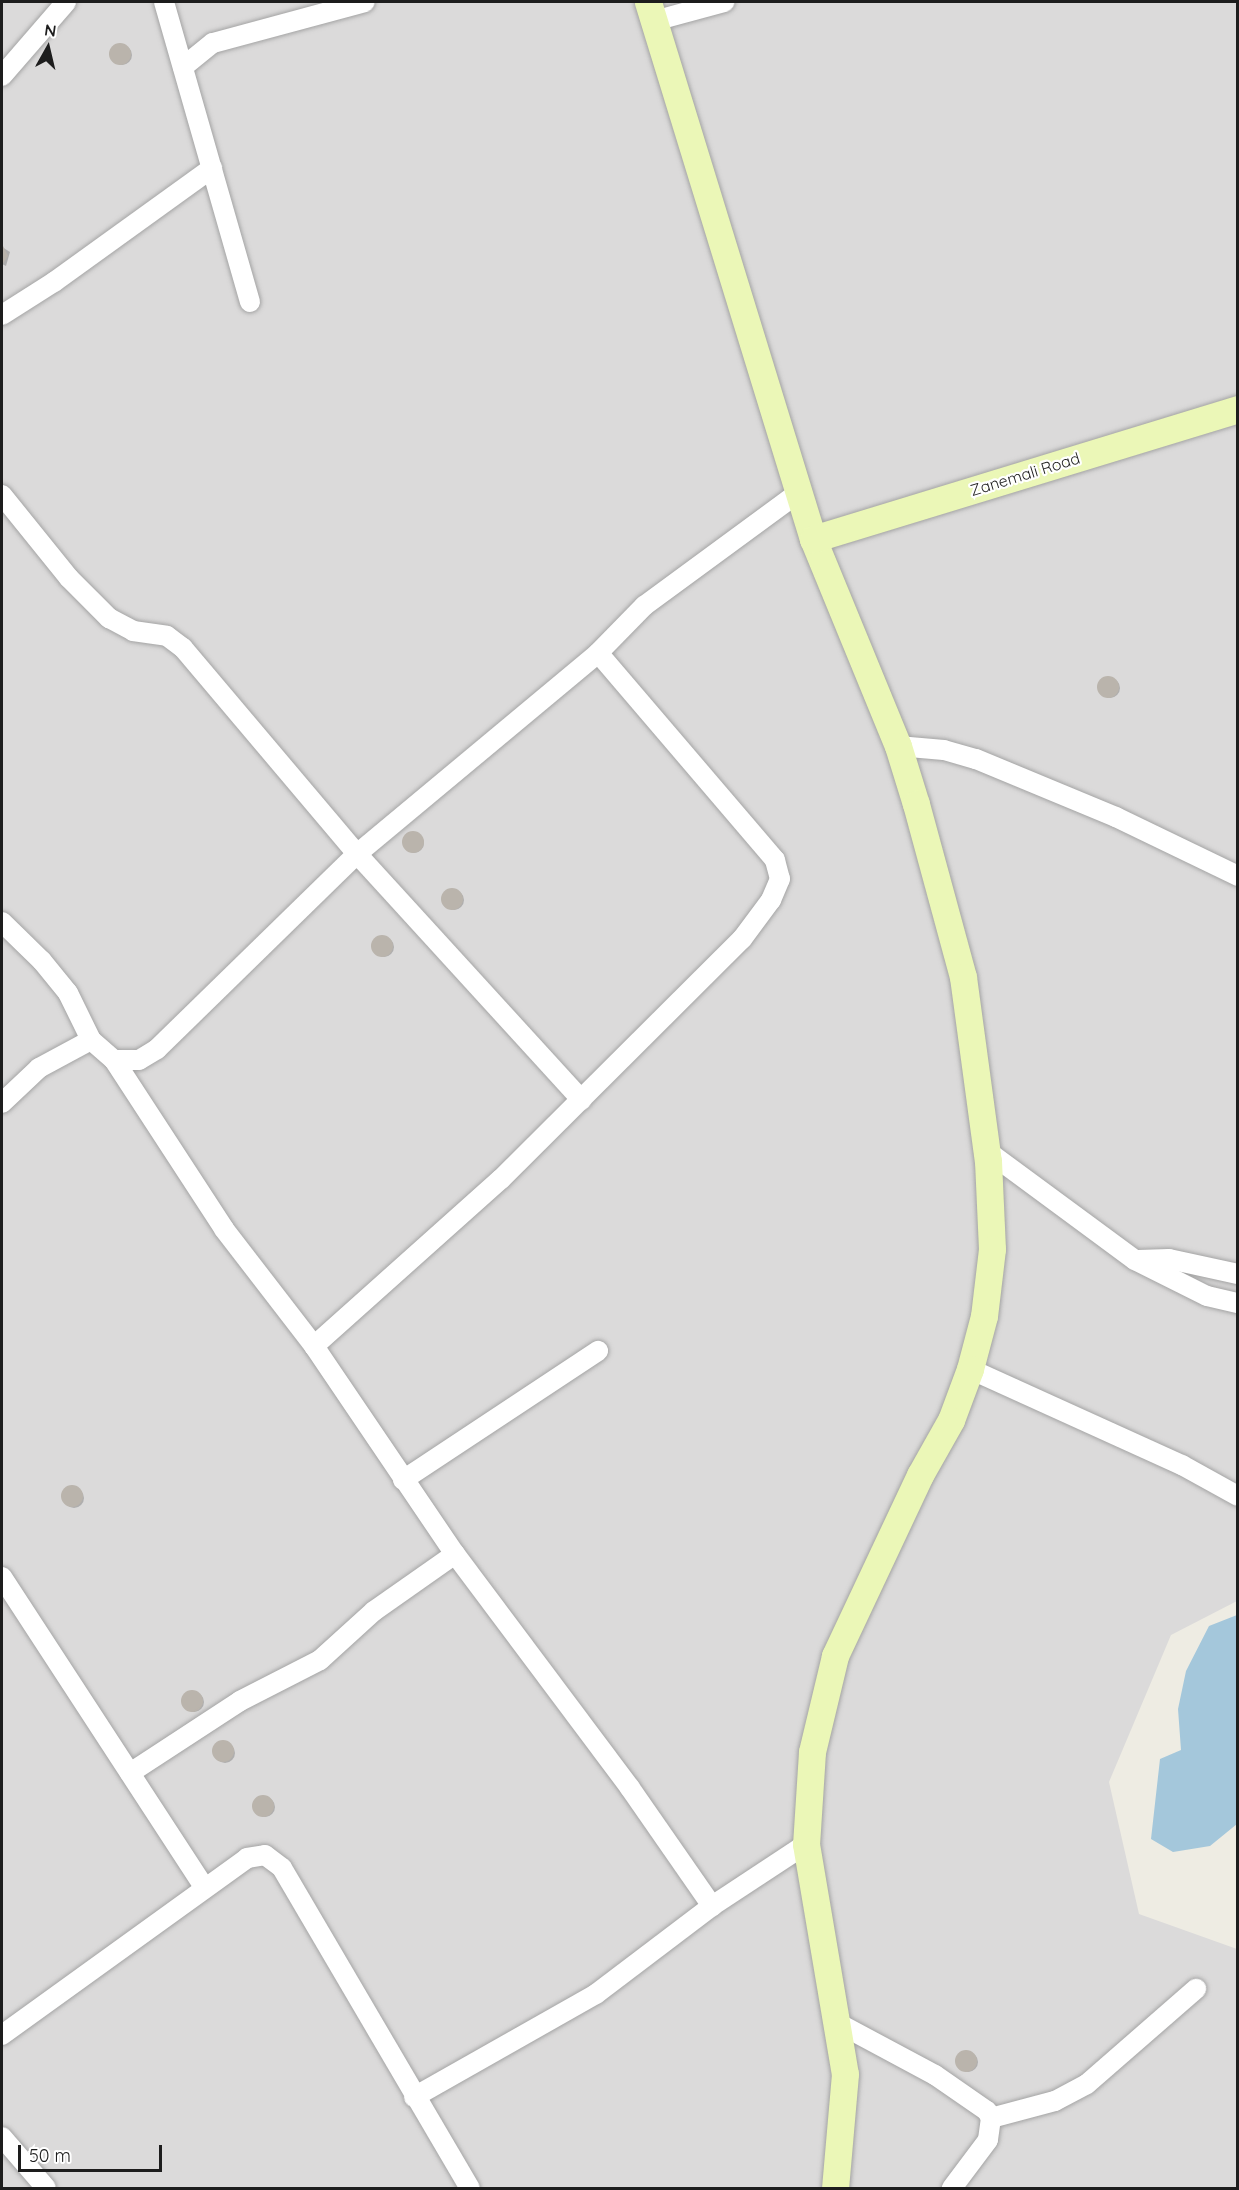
<!DOCTYPE html>
<html>
<head>
<meta charset="utf-8">
<style>
  body { margin:0 }
  #map { position:relative; width:1239px; height:2190px; overflow:hidden; background:#eeece3; font-family:Quicksand,sans-serif }
  div>[style] { position:absolute }
  .residential>* { inset:0; background:#dbdada }
  .water>* { inset:0; background:#a4c7db }
  .shadow>* { inset:0; background:#0003 }
  .round { border-radius:50% }
  .building>* { inset:0; background:#bab4ac }
  .roads { filter:drop-shadow(0 0 2px #a4a4a4) drop-shadow(0 0 2px #a4a4a4) }
  .street>* { height:20px; margin:-10px; padding:0 10px; transform-origin:10px; border-radius:10px; background:#fff }
  .secondary>* { height:27px; margin:-13.5px; padding:0 13.5px; transform-origin:13.5px; border-radius:13.5px; background:#ebf7b7 }
  span { translate:-50% -50%; white-space:nowrap; text-align:center; line-height:1.15; -webkit-text-stroke:4.5px #fff; paint-order:stroke }
  .street-label { font-size:16px; color:#1d1d1d }
  .frame { position:absolute; inset:0; border:3px solid #1d1d1d; pointer-events:none }
  .north { position:absolute; left:18px; top:18px; width:60px; height:60px; -webkit-text-stroke:4px #fff; paint-order:stroke; rotate:8deg; font-size:16px; font-weight:700; line-height:24px; text-align:center; color:#1d1d1d }
  .north::after { content:''; display:block; margin:auto; width:21px; height:27px; background:#1d1d1d; clip-path:polygon(50% 0,100% 100%,50% 72%,0 100%) }
  .scale { position:absolute; left:18px; top:2145px; width:144px; height:27px; box-sizing:border-box; border:3px solid #1d1d1d; border-top:0; padding-left:8px; font-size:18px; line-height:21px; white-space:nowrap; color:#1d1d1d; -webkit-text-stroke:4px #fff; paint-order:stroke }
</style>
</head>
<body>
<div id="map">
  <div class="residential">
    <div style="clip-path:polygon(2px 2px,1237px 2px,1237px 1601px,1171px 1635px,1109px 1782px,1139px 1914px,1237px 1949px,1237px 2188px,2px 2188px)"></div>
  </div>
  <div class="water">
    <div style="clip-path:polygon(1237px 1615px,1237px 1824px,1210px 1846px,1173px 1852px,1151px 1839px,1160px 1759px,1181px 1750px,1178px 1709px,1186px 1671px,1209px 1626px)"></div>
  </div>
  <div class="shadow">
    <div class="round" style="left:112px;top:45px;width:20px;height:20px"></div>
    <div style="clip-path:polygon(2px 247px,10px 252px,6px 266px,2px 264px)"></div>
    <div class="round" style="left:1100px;top:678px;width:20px;height:20px"></div>
    <div class="round" style="left:404px;top:833px;width:20px;height:20px"></div>
    <div class="round" style="left:444px;top:890px;width:20px;height:20px"></div>
    <div class="round" style="left:374px;top:937px;width:20px;height:20px"></div>
    <div class="round" style="left:64px;top:1488px;width:20px;height:20px"></div>
    <div class="round" style="left:184px;top:1692px;width:20px;height:20px"></div>
    <div class="round" style="left:215px;top:1743px;width:20px;height:20px"></div>
    <div class="round" style="left:255px;top:1797px;width:20px;height:20px"></div>
    <div class="round" style="left:958px;top:2052px;width:20px;height:20px"></div>
  </div>
  <div class="building">
    <div class="round" style="left:109px;top:43px;width:22px;height:22px"></div>
    <div style="clip-path:polygon(2px 244px,8px 256px,2px 265px)"></div>
    <div class="round" style="left:1097px;top:676px;width:22px;height:22px"></div>
    <div class="round" style="left:402px;top:831px;width:22px;height:22px"></div>
    <div class="round" style="left:441px;top:888px;width:22px;height:22px"></div>
    <div class="round" style="left:371px;top:935px;width:22px;height:22px"></div>
    <div class="round" style="left:61px;top:1485px;width:22px;height:22px"></div>
    <div class="round" style="left:181px;top:1690px;width:22px;height:22px"></div>
    <div class="round" style="left:212px;top:1740px;width:22px;height:22px"></div>
    <div class="round" style="left:252px;top:1795px;width:22px;height:22px"></div>
    <div class="round" style="left:955px;top:2050px;width:22px;height:22px"></div>
  </div>
  <div class="roads">
    <div class="street">
      <div style="left:164px;top:2px;width:312px;rotate:74deg"></div>
      <div style="left:654px;top:21px;width:73px;rotate:-15.2deg"></div>
      <div style="left:183px;top:67px;width:38px;rotate:-39deg"></div>
      <div style="left:213px;top:43px;width:157px;rotate:-15.1deg"></div>
      <div style="left:2px;top:76px;width:98px;rotate:-49.1deg"></div>
      <div style="left:2px;top:315px;width:62px;rotate:-32.4deg"></div>
      <div style="left:54px;top:282px;width:195px;rotate:-35.8deg"></div>
      <div style="left:2px;top:495px;width:107px;rotate:51.1deg"></div>
      <div style="left:69px;top:578px;width:57px;rotate:45deg"></div>
      <div style="left:109px;top:618px;width:27px;rotate:28deg"></div>
      <div style="left:133px;top:631px;width:34px;rotate:8deg"></div>
      <div style="left:167px;top:636px;width:20px;rotate:37deg"></div>
      <div style="left:183px;top:648px;width:270px;rotate:49.8deg"></div>
      <div style="left:357px;top:854px;width:333px;rotate:47.6deg"></div>
      <div style="left:898px;top:746px;width:46px;rotate:5deg"></div>
      <div style="left:944px;top:750px;width:33px;rotate:16deg"></div>
      <div style="left:976px;top:759px;width:152px;rotate:22.5deg"></div>
      <div style="left:1116px;top:817px;width:136px;rotate:25.8deg"></div>
      <div style="left:2px;top:922px;width:56px;rotate:44.3deg"></div>
      <div style="left:42px;top:961px;width:41px;rotate:50.9deg"></div>
      <div style="left:68px;top:993px;width:52px;rotate:63.9deg"></div>
      <div style="left:91px;top:1040px;width:30px;rotate:41deg"></div>
      <div style="left:114px;top:1060px;width:202px;rotate:56.9deg"></div>
      <div style="left:224px;top:1229px;width:148px;rotate:52.4deg"></div>
      <div style="left:314px;top:1346px;width:251px;rotate:55.9deg"></div>
      <div style="left:455px;top:1554px;width:292px;rotate:53.2deg"></div>
      <div style="left:630px;top:1788px;width:144px;rotate:55.2deg"></div>
      <div style="left:114px;top:1060px;width:25px"></div>
      <div style="left:139px;top:1060px;width:21px;rotate:-31deg"></div>
      <div style="left:157px;top:1049px;width:279px;rotate:-44.3deg"></div>
      <div style="left:357px;top:854px;width:314px;rotate:-39.8deg"></div>
      <div style="left:598px;top:653px;width:66px;rotate:-45.6deg"></div>
      <div style="left:644px;top:606px;width:192px;rotate:-36.3deg"></div>
      <div style="left:2px;top:1103px;width:51px;rotate:-43.4deg"></div>
      <div style="left:39px;top:1068px;width:59px;rotate:-28.3deg"></div>
      <div style="left:987px;top:1151px;width:184px;rotate:36.4deg"></div>
      <div style="left:1135px;top:1260px;width:80px;rotate:26.6deg"></div>
      <div style="left:1207px;top:1296px;width:32px;rotate:13deg"></div>
      <div style="left:1138px;top:1260px;width:31px;rotate:-2deg"></div>
      <div style="left:1169px;top:1259px;width:71px;rotate:12.3deg"></div>
      <div style="left:314px;top:1346px;width:251px;rotate:-41.8deg"></div>
      <div style="left:501px;top:1179px;width:340px;rotate:-44.9deg"></div>
      <div style="left:742px;top:939px;width:49px;rotate:-53.4deg"></div>
      <div style="left:771px;top:900px;width:23px;rotate:-67deg"></div>
      <div style="left:780px;top:879px;width:20px;rotate:-105deg"></div>
      <div style="left:775px;top:860px;width:272px;rotate:-130.5deg"></div>
      <div style="left:970px;top:1369px;width:233px;rotate:24.4deg"></div>
      <div style="left:1182px;top:1465px;width:64px;rotate:29deg"></div>
      <div style="left:403px;top:1480px;width:234px;rotate:-33.5deg"></div>
      <div style="left:2px;top:1577px;width:371px;rotate:56.9deg"></div>
      <div style="left:130px;top:1773px;width:131px;rotate:-33.2deg"></div>
      <div style="left:240px;top:1701px;width:90px;rotate:-27.1deg"></div>
      <div style="left:320px;top:1660px;width:73px;rotate:-42.2deg"></div>
      <div style="left:374px;top:1611px;width:99px;rotate:-35.1deg"></div>
      <div style="left:836px;top:2022px;width:112px;rotate:28.2deg"></div>
      <div style="left:935px;top:2075px;width:63px;rotate:34.7deg"></div>
      <div style="left:987px;top:2111px;width:8px;rotate:60deg"></div>
      <div style="left:991px;top:2118px;width:22px;rotate:98deg"></div>
      <div style="left:988px;top:2140px;width:60px;rotate:126.9deg"></div>
      <div style="left:2px;top:2035px;width:302px;rotate:-35.8deg"></div>
      <div style="left:247px;top:1858px;width:18px;rotate:-9deg"></div>
      <div style="left:265px;top:1855px;width:21px;rotate:37deg"></div>
      <div style="left:282px;top:1868px;width:371px;rotate:59.6deg"></div>
      <div style="left:414px;top:2097px;width:209px;rotate:-29.5deg"></div>
      <div style="left:596px;top:1994px;width:146px;rotate:-37.2deg"></div>
      <div style="left:712px;top:1906px;width:113px;rotate:-33.4deg"></div>
      <div style="left:991px;top:2118px;width:66px;rotate:-14.9deg"></div>
      <div style="left:1055px;top:2101px;width:36px;rotate:-28deg"></div>
      <div style="left:1087px;top:2084px;width:145px;rotate:-41.1deg"></div>
      <div style="left:2px;top:2137px;width:67px;rotate:49.2deg"></div>
    </div>
    <div class="secondary">
      <div style="left:648px;top:2px;width:562px;rotate:72.92deg"></div>
      <div style="left:813px;top:539px;width:224px;rotate:67.7deg"></div>
      <div style="left:898px;top:746px;width:61px;rotate:72.8deg"></div>
      <div style="left:916px;top:804px;width:179px;rotate:74.8deg"></div>
      <div style="left:963px;top:977px;width:186px;rotate:82.3deg"></div>
      <div style="left:988px;top:1161px;width:88px;rotate:87.4deg"></div>
      <div style="left:992px;top:1249px;width:67px;rotate:96.8deg"></div>
      <div style="left:984px;top:1316px;width:55px;rotate:104.8deg"></div>
      <div style="left:970px;top:1369px;width:54px;rotate:110.4deg"></div>
      <div style="left:951px;top:1420px;width:63px;rotate:119.4deg"></div>
      <div style="left:920px;top:1475px;width:200px;rotate:115.2deg"></div>
      <div style="left:835px;top:1656px;width:99px;rotate:103.5deg"></div>
      <div style="left:812px;top:1752px;width:92px;rotate:93.7deg"></div>
      <div style="left:806px;top:1844px;width:233px;rotate:80.4deg"></div>
      <div style="left:845px;top:2074px;width:114px;rotate:95deg"></div>
      <div style="left:813px;top:539px;width:444px;rotate:-17deg"></div>
    </div>
  </div>
  <div class="street-label">
    <span style="left:1025px;top:474px;rotate:-17deg">Zanemali Road</span>
  </div>
  <div class="frame"></div>
  <div class="north">N</div>
  <div class="scale">50 m</div>
</div>
</body>
</html>
